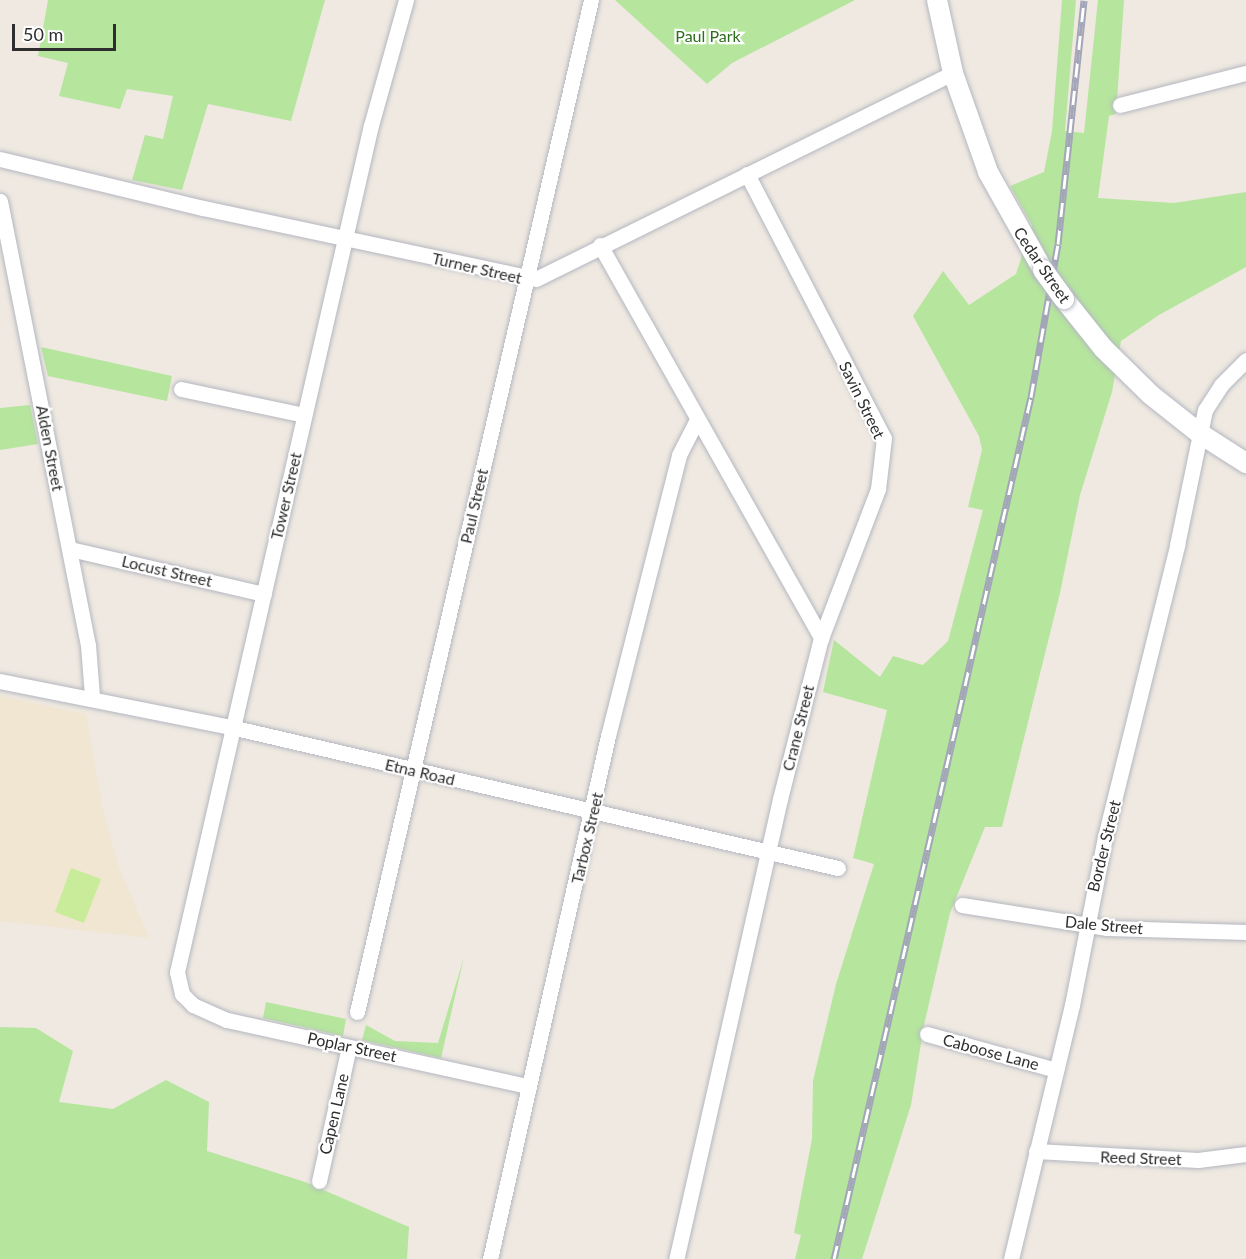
<!DOCTYPE html>
<html>
<head>
<meta charset="utf-8">
<style>
  body { margin:0 }
  #map { position:relative; width:1246px; height:1259px; overflow:hidden; background:#efe9e1; font-family:Lato,sans-serif }
  div>[style] { position:absolute }
  .education>* { inset:0; background:#f0e6d1 }
  .green>* { inset:0; background:#b6e59e }
  .pitch>* { inset:0; background:#c9ec9a }
  .roads { filter:drop-shadow(0 0 2px #b4b7c1) drop-shadow(0 0 2px #b4b7c1) }
  .minor>* { height:15px; margin:-7.5px; padding:0 7.5px; transform-origin:7.5px; border-radius:7.5px; background:#fff }
  .tertiary>* { height:20px; margin:-10px; padding:0 10px; transform-origin:10px; border-radius:10px; background:#fff }
  .rail>* { height:7px; margin-top:-3.5px; transform-origin:0; background:repeating-linear-gradient(90deg,#fff 0 14px,#a3a6b8 0 28px); box-sizing:border-box; border-block:2px solid #a3a6b8 }
  .bridges { filter:drop-shadow(0 0 2px #b4b7c1) drop-shadow(0 0 2px #b4b7c1) }
  .tertiary-bridge>* { height:20px; margin:-10px; padding:0 10px; transform-origin:10px; border-radius:10px; background:#fff }
  span { translate:-50% -50%; white-space:nowrap; text-align:center; line-height:1.15; -webkit-text-stroke:4.5px #fff; paint-order:stroke }
  .park-label { font-size:16px; color:#2c6e1b }
  .street-label { font-size:16px; color:#2e2e2e }
  .scale { position:absolute; left:12px; top:24px; width:104px; height:27px; box-sizing:border-box; border:3px solid #2e2e2e; border-top:0; padding-left:8px; font-size:18px; line-height:21px; white-space:nowrap; color:#2e2e2e; -webkit-text-stroke:4px #fff; paint-order:stroke }
</style>
</head>
<body>
<div id="map">
  <div class="education">
    <div style="clip-path:polygon(0 696px,86px 714px,103px 810px,118px 865px,149px 938px,0 921px)"></div>
  </div>
  <div class="green">
    <div style="clip-path:polygon(48px 0,325px 0,291px 121px,208px 104px,182px 190px,132px 180px,145px 135px,163px 139px,173px 96px,127px 89px,120px 109px,59px 96px,68px 63px,38px 56px)"></div>
    <div style="clip-path:polygon(615px 0,855px 0,732px 63px,707px 84px)"></div>
    <div style="clip-path:polygon(1062px 0,1076px 0,1065px 131px,1084px 133px,1098px 0,1124px 0,1116px 114px,1109px 116px,1098px 198px,1174px 203px,1246px 192px,1246px 267px,1159px 315px,1121px 341px,1112px 392px,1080px 495px,1060px 593px,1002px 827px,985px 827px,950px 913px,924px 1025px,911px 1105px,862px 1259px,795px 1259px,801px 1235px,794px 1233px,812px 1139px,813px 1081px,836px 984px,874px 864px,853px 858px,887px 710px,823px 692px,834px 640px,880px 677px,893px 656px,923px 665px,948px 641px,983px 510px,968px 507px,982px 450px,979px 436px,913px 316px,943px 271px,969px 305px,1016px 274px,1032px 225px,1010px 186px,1044px 172px,1052px 131px)"></div>
    <div style="clip-path:polygon(41px 347px,172px 376px,167px 401px,48px 376px)"></div>
    <div style="clip-path:polygon(30px 405px,38px 444px,0 450px,0 408px)"></div>
    <div style="clip-path:polygon(464px 957px,441px 1058px,362px 1040px,366px 1025px,395px 1041px,438px 1043px)"></div>
    <div style="clip-path:polygon(266px 1002px,346px 1019px,343px 1036px,263px 1018px)"></div>
    <div style="clip-path:polygon(0 1027px,36px 1028px,73px 1051px,59px 1102px,113px 1109px,166px 1080px,209px 1102px,207px 1151px,305px 1182px,409px 1227px,407px 1259px,0 1259px)"></div>
  </div>
  <div class="pitch">
    <div style="clip-path:polygon(71px 868px,101px 879px,84px 923px,55px 912px)"></div>
  </div>
  <div class="roads">
    <div class="minor">
      <div style="left:406px;top:0;width:130px;rotate:105.6deg"></div>
      <div style="left:371px;top:125px;width:869px;rotate:102.9deg"></div>
      <div style="left:177px;top:972px;width:23px;rotate:77deg"></div>
      <div style="left:182px;top:994px;width:16px;rotate:45deg"></div>
      <div style="left:193px;top:1005px;width:37px;rotate:24deg"></div>
      <div style="left:227px;top:1020px;width:308px;rotate:12.4deg"></div>
      <div style="left:1120px;top:105px;width:130px;rotate:-14.3deg"></div>
      <div style="left:0;top:159px;width:209px;rotate:13.6deg"></div>
      <div style="left:203px;top:208px;width:340px;rotate:12deg"></div>
      <div style="left:536px;top:279px;width:465px;rotate:-26.3deg"></div>
      <div style="left:747px;top:174px;width:297px;rotate:62.6deg"></div>
      <div style="left:884px;top:438px;width:51px;rotate:96.7deg"></div>
      <div style="left:878px;top:489px;width:160px;rotate:110.9deg"></div>
      <div style="left:0;top:201px;width:453px;rotate:78.8deg"></div>
      <div style="left:88px;top:645px;width:51px;rotate:85.5deg"></div>
      <div style="left:600px;top:245px;width:451px;rotate:60.6deg"></div>
      <div style="left:821px;top:638px;width:166px;rotate:104.3deg"></div>
      <div style="left:780px;top:799px;width:472px;rotate:102.7deg"></div>
      <div style="left:181px;top:389px;width:126px;rotate:11.9deg"></div>
      <div style="left:70px;top:549px;width:199px;rotate:13.1deg"></div>
      <div style="left:0;top:681px;width:236px;rotate:11.3deg"></div>
      <div style="left:231px;top:727px;width:623px;rotate:13.08deg"></div>
      <div style="left:962px;top:905px;width:147px;rotate:9deg"></div>
      <div style="left:1107px;top:928px;width:139px;rotate:1.6deg"></div>
      <div style="left:357px;top:1012px;width:1039px;rotate:-76.98deg"></div>
      <div style="left:927px;top:1034px;width:134px;rotate:15.6deg"></div>
      <div style="left:1036px;top:1151px;width:162px;rotate:3.2deg"></div>
      <div style="left:1198px;top:1160px;width:48px;rotate:-7.1deg"></div>
      <div style="left:319px;top:1181px;width:137px;rotate:-77.4deg"></div>
      <div style="left:490px;top:1259px;width:536px;rotate:-77.29deg"></div>
      <div style="left:608px;top:736px;width:290px;rotate:-75.8deg"></div>
      <div style="left:679px;top:455px;width:38px;rotate:-63deg"></div>
      <div style="left:1011px;top:1259px;width:261px;rotate:-76.5deg"></div>
      <div style="left:1072px;top:1005px;width:171px;rotate:-78.9deg"></div>
      <div style="left:1105px;top:837px;width:301px;rotate:-76.1deg"></div>
      <div style="left:1177px;top:545px;width:138px;rotate:-78.3deg"></div>
      <div style="left:1205px;top:410px;width:30px;rotate:-57deg"></div>
      <div style="left:1221px;top:385px;width:35px;rotate:-45deg"></div>
    </div>
    <div class="tertiary">
      <div style="left:937px;top:0;width:75px;rotate:77.6deg"></div>
      <div style="left:953px;top:73px;width:105px;rotate:70.5deg"></div>
      <div style="left:988px;top:172px;width:112px;rotate:60.7deg"></div>
      <div style="left:1064px;top:299px;width:63px;rotate:51.5deg"></div>
      <div style="left:1103px;top:348px;width:67px;rotate:44.4deg"></div>
      <div style="left:1151px;top:395px;width:61px;rotate:38.4deg"></div>
      <div style="left:1199px;top:433px;width:56px;rotate:32.6deg"></div>
    </div>
  </div>
  <div class="rail">
    <div style="left:834px;top:1259px;width:884px;rotate:-77.13deg"></div>
    <div style="left:1031px;top:397px;width:155px;rotate:-80deg"></div>
    <div style="left:1058px;top:244px;width:245px;rotate:-83.9deg"></div>
  </div>
  <div class="bridges">
    <div class="tertiary-bridge">
      <div style="left:1043px;top:270px;width:36px;rotate:54deg"></div>
    </div>
  </div>
  <div class="park-label">
    <span style="left:708px;top:36px">Paul Park</span>
  </div>
  <div class="street-label">
    <span style="left:1042px;top:265px;rotate:56deg">Cedar Street</span>
    <span style="left:477px;top:268px;rotate:13deg">Turner Street</span>
    <span style="left:862px;top:400px;rotate:64deg">Savin Street</span>
    <span style="left:50px;top:448px;rotate:79deg">Alden Street</span>
    <span style="left:286px;top:496px;rotate:-77deg">Tower Street</span>
    <span style="left:474px;top:506px;rotate:-77deg">Paul Street</span>
    <span style="left:167px;top:571px;rotate:13deg">Locust Street</span>
    <span style="left:798px;top:728px;rotate:-76deg">Crane Street</span>
    <span style="left:420px;top:772px;rotate:13deg">Etna Road</span>
    <span style="left:587px;top:838px;rotate:-77deg">Tarbox Street</span>
    <span style="left:1104px;top:846px;rotate:-76deg">Border Street</span>
    <span style="left:1104px;top:925px;rotate:5deg">Dale Street</span>
    <span style="left:352px;top:1047px;rotate:12deg">Poplar Street</span>
    <span style="left:991px;top:1052px;rotate:15deg">Caboose Lane</span>
    <span style="left:334px;top:1114px;rotate:-77deg">Capen Lane</span>
    <span style="left:1141px;top:1158px;rotate:2deg">Reed Street</span>
  </div>
  <div class="scale">50 m</div>
</div>
</body>
</html>
